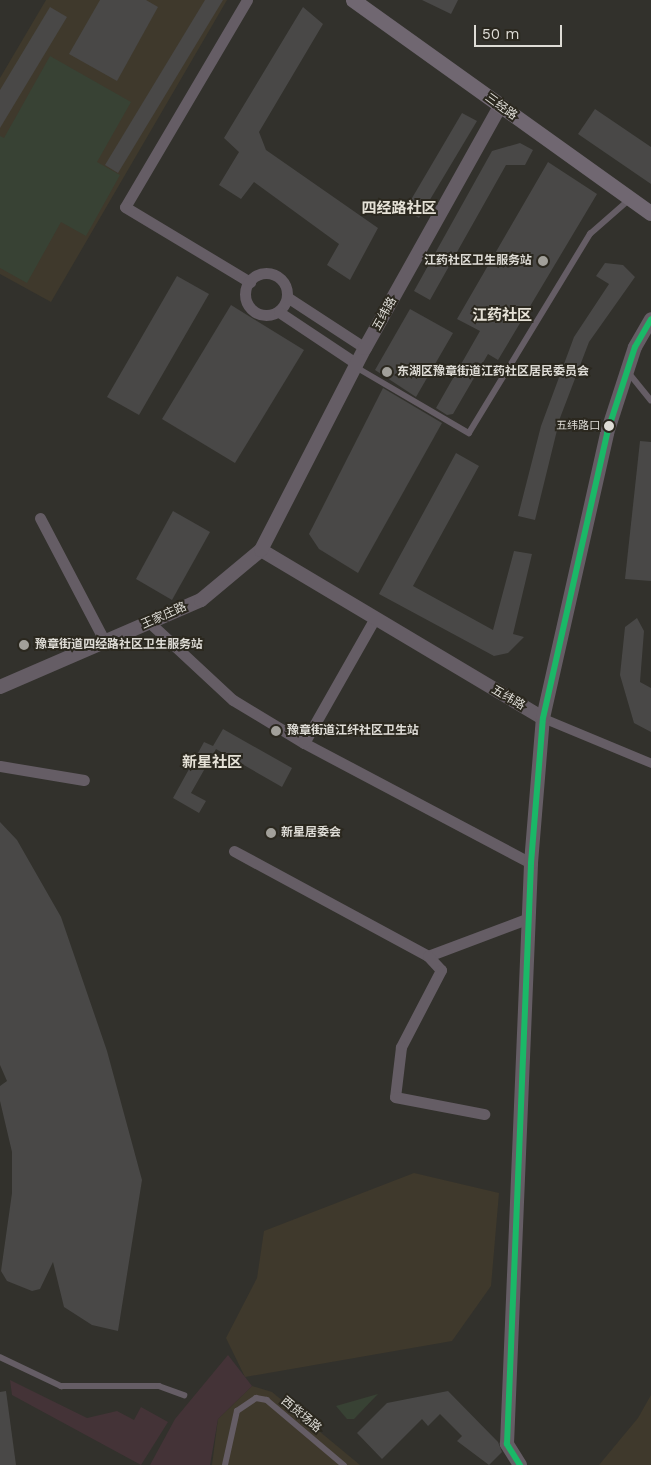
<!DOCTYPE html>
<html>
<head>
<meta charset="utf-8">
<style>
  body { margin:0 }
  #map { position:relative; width:651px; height:1465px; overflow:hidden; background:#32312c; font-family:"Work Sans","Noto Sans SC",sans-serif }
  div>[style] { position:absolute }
  .built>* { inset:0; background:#3f392c }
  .industrial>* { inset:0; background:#443337 }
  .green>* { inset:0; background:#384234 }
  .building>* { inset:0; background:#494847 }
  .service>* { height:5.5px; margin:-2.75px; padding:0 2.75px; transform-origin:2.75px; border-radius:2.75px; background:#655d65 }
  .pedestrian>* { height:9px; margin:-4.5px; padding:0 4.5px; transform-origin:4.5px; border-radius:4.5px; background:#655d65 }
  .minor>* { height:11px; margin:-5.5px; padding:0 5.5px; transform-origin:5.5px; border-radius:5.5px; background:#655d65 }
  .minor>.ring { margin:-5.5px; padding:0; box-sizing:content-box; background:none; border:11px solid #655d65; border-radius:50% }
  .tertiary>* { height:14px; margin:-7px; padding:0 7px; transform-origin:7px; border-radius:7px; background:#655d65 }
  .secondary>* { height:15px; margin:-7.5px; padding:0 7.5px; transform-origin:7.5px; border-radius:7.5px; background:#706771 }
  .bus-1>* { height:6px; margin:-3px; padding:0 3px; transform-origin:3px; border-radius:3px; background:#1ab867 }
  .dots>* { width:14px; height:14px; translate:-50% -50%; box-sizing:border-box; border:2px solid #2b281f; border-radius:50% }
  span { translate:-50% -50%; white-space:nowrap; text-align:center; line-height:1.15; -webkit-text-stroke:4px #2b281f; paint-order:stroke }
  .bus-label { font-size:11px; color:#dedcd6 }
  .right { translate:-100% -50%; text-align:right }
  .street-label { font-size:12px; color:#dedcd6 }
  .poi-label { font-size:12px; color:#dedcd6; font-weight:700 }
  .left { translate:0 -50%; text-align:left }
  .quarter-label { font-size:15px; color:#e5e1d6; font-weight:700 }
  .scale { position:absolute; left:474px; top:25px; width:88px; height:22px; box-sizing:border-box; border:2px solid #dedcd6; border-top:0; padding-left:6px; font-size:15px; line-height:18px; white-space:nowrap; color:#dedcd6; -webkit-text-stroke:4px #2b281f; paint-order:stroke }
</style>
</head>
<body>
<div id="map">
  <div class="built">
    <div style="clip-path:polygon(46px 0,227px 0,51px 302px,0 274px,0 78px)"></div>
    <div style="clip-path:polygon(414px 1173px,499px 1193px,491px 1286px,452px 1341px,245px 1377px,226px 1338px,257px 1278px,264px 1231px)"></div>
    <div style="clip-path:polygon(252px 1386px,272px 1392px,360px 1465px,212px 1465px,218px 1419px)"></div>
    <div style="clip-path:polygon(651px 1395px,651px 1465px,599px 1465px,638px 1418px)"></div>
  </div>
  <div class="industrial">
    <div style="clip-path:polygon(228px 1355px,252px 1386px,218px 1419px,210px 1465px,150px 1465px,175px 1419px)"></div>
    <div style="clip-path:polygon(10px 1380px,87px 1418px,117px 1411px,134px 1420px,141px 1407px,168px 1422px,141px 1465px,12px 1395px)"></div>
  </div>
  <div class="green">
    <div style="clip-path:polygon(50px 56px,131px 102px,97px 162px,120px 175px,86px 236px,61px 222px,27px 283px,0 268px,0 136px,4px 138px)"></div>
    <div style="clip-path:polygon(378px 1394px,354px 1419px,347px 1419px,336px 1406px)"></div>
  </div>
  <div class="building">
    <div style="clip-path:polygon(100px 0,146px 0,158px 7px,117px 81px,69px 54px)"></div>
    <div style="clip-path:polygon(205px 0,223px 0,118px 173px,105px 165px)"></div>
    <div style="clip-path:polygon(422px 0,458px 0,451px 14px)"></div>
    <div style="clip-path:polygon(50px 7px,67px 17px,0 128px,0 90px)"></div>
    <div style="clip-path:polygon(303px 7px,323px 24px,259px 132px,266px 150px,378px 228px,350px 280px,327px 265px,339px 244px,254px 182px,241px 199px,219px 185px,239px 152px,224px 138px)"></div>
    <div style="clip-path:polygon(595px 109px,651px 147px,651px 184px,578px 134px)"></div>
    <div style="clip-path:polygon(462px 113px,477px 121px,419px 218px,405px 210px)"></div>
    <div style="clip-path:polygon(520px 143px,533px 150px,525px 165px,506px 165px,430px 300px,414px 291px,492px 151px)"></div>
    <div style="clip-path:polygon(548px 162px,597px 194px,498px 360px,488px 354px,453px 414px,447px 415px,436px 408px,480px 331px,457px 319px)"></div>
    <div style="clip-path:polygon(605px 263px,623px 265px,635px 277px,589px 342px,560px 418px,535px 520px,518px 516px,541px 426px,574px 337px,609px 284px,596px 276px)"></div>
    <div style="clip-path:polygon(177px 276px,209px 294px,139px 415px,107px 397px)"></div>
    <div style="clip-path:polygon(231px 305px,304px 350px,235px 463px,162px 419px)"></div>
    <div style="clip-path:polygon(410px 309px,453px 333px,416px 397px,375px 370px)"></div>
    <div style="clip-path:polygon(383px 388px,442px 423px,358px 573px,319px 549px,309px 534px)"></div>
    <div style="clip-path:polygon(640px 441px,651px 442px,651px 581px,625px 579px)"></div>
    <div style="clip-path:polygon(456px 453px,479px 466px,413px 586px,493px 630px,514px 551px,532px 554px,513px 634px,524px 637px,508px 653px,494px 656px,379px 594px)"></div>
    <div style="clip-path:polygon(173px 511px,210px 532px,172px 600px,136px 579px)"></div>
    <div style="clip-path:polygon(637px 618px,644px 631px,640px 682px,651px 688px,651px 732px,634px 723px,620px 675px,625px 627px)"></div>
    <div style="clip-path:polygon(223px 729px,292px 768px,282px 787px,216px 749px,191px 793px,206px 801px,199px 813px,173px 798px,204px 742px,213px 746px)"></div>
    <div style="clip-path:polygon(0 822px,17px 840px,61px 917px,107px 1051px,142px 1180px,118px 1331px,92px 1325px,64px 1307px,53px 1262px,40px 1289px,32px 1291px,7px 1281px,1px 1271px,12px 1193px,12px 1152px,0 1101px,0 1086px,7px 1081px,0 1065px)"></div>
    <div style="clip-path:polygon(6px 1391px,16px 1465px,0 1465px,0 1392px)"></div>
    <div style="clip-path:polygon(448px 1391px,498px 1442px,502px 1452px,489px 1465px,457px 1441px,462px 1436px,440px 1414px,428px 1426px,422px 1419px,382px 1459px,357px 1433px,387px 1403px)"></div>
  </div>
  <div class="service">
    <div style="left:356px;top:367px;width:131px;rotate:30.3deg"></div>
    <div style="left:469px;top:433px;width:233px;rotate:-58.7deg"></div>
    <div style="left:590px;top:234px;width:53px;rotate:-41.2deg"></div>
    <div style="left:629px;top:373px;width:35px;rotate:51deg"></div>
    <div style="left:0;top:1357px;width:68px;rotate:25.4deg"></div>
    <div style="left:61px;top:1386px;width:98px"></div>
    <div style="left:159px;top:1386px;width:27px;rotate:20deg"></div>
    <div style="left:225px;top:1465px;width:55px;rotate:-77.5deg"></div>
    <div style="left:237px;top:1411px;width:23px;rotate:-34deg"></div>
    <div style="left:256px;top:1398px;width:11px;rotate:10deg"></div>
    <div style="left:267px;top:1400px;width:101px;rotate:40.2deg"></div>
  </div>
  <div class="pedestrian">
    <div style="left:543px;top:718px;width:117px;rotate:22.6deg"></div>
  </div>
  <div class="minor">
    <div style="left:247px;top:0;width:240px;rotate:120.5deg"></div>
    <div style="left:125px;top:207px;width:146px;rotate:31deg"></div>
    <div class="ring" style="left:245px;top:273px;width:31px;height:31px"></div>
    <div style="left:287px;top:297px;width:93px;rotate:33.2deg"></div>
    <div style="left:279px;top:312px;width:94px;rotate:33.7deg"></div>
    <div style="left:40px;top:518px;width:140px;rotate:62.3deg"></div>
    <div style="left:150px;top:623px;width:113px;rotate:42.9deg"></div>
    <div style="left:233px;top:700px;width:83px;rotate:31.2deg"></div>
    <div style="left:304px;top:743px;width:257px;rotate:27.9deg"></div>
    <div style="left:304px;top:743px;width:142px;rotate:-60.4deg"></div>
    <div style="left:0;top:766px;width:85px;rotate:9.5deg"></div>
    <div style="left:234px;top:851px;width:221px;rotate:28.4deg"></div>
    <div style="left:428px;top:956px;width:108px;rotate:-20.6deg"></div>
    <div style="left:428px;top:956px;width:19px;rotate:47deg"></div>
    <div style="left:441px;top:970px;width:87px;rotate:117.5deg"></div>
    <div style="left:401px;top:1047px;width:50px;rotate:96.8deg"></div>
    <div style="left:395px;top:1097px;width:91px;rotate:10.8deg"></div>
  </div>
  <div class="tertiary">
    <div style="left:261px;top:550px;width:328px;rotate:30.8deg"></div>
    <div style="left:0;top:687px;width:219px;rotate:-23.4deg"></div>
    <div style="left:201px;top:600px;width:78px;rotate:-39.8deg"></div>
    <div style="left:261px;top:550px;width:227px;rotate:-62.8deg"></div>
    <div style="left:365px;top:348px;width:277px;rotate:-60.8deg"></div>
    <div style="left:520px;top:1465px;width:25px;rotate:-122deg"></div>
    <div style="left:507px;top:1444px;width:581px;rotate:-87.63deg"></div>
    <div style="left:531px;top:863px;width:145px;rotate:-85.3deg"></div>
    <div style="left:543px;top:718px;width:292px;rotate:-77.3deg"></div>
    <div style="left:607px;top:433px;width:90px;rotate:-72deg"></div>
    <div style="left:635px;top:347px;width:32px;rotate:-60deg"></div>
  </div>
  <div class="secondary">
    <div style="left:353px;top:0;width:366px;rotate:35.6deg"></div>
  </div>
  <div class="bus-1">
    <div style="left:520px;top:1465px;width:25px;rotate:-122deg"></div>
    <div style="left:507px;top:1444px;width:581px;rotate:-87.63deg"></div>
    <div style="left:531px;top:863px;width:145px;rotate:-85.3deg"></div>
    <div style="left:543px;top:718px;width:292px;rotate:-77.3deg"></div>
    <div style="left:607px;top:433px;width:90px;rotate:-72deg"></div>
    <div style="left:635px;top:347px;width:32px;rotate:-60deg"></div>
  </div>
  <div class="dots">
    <div style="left:543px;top:261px;background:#a2a09a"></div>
    <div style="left:387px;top:372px;background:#a2a09a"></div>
    <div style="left:609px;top:426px;background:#dedcd6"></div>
    <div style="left:24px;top:645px;background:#a2a09a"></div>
    <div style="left:276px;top:731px;background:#a2a09a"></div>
    <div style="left:271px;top:833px;background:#a2a09a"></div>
  </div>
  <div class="bus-label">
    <span class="right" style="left:600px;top:426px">五纬路口</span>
  </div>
  <div class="street-label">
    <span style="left:501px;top:107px;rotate:36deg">三经路</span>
    <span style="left:385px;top:314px;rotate:-61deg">五纬路</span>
    <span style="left:164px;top:616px;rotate:-24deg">王家庄路</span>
    <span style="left:508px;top:698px;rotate:30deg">五纬路</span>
    <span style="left:301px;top:1415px;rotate:40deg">西货场路</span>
  </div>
  <div class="poi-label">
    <span class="right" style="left:532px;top:261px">江药社区卫生服务站</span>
    <span class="left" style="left:397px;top:372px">东湖区豫章街道江药社区居民委员会</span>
    <span class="left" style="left:35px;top:645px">豫章街道四经路社区卫生服务站</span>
    <span class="left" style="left:287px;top:731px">豫章街道江纤社区卫生站</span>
    <span class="left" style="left:281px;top:833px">新星居委会</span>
  </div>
  <div class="quarter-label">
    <span style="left:399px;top:209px">四经路社区</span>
    <span style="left:502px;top:316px">江药社区</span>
    <span style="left:212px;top:763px">新星社区</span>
  </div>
  <div class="scale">50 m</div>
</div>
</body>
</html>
